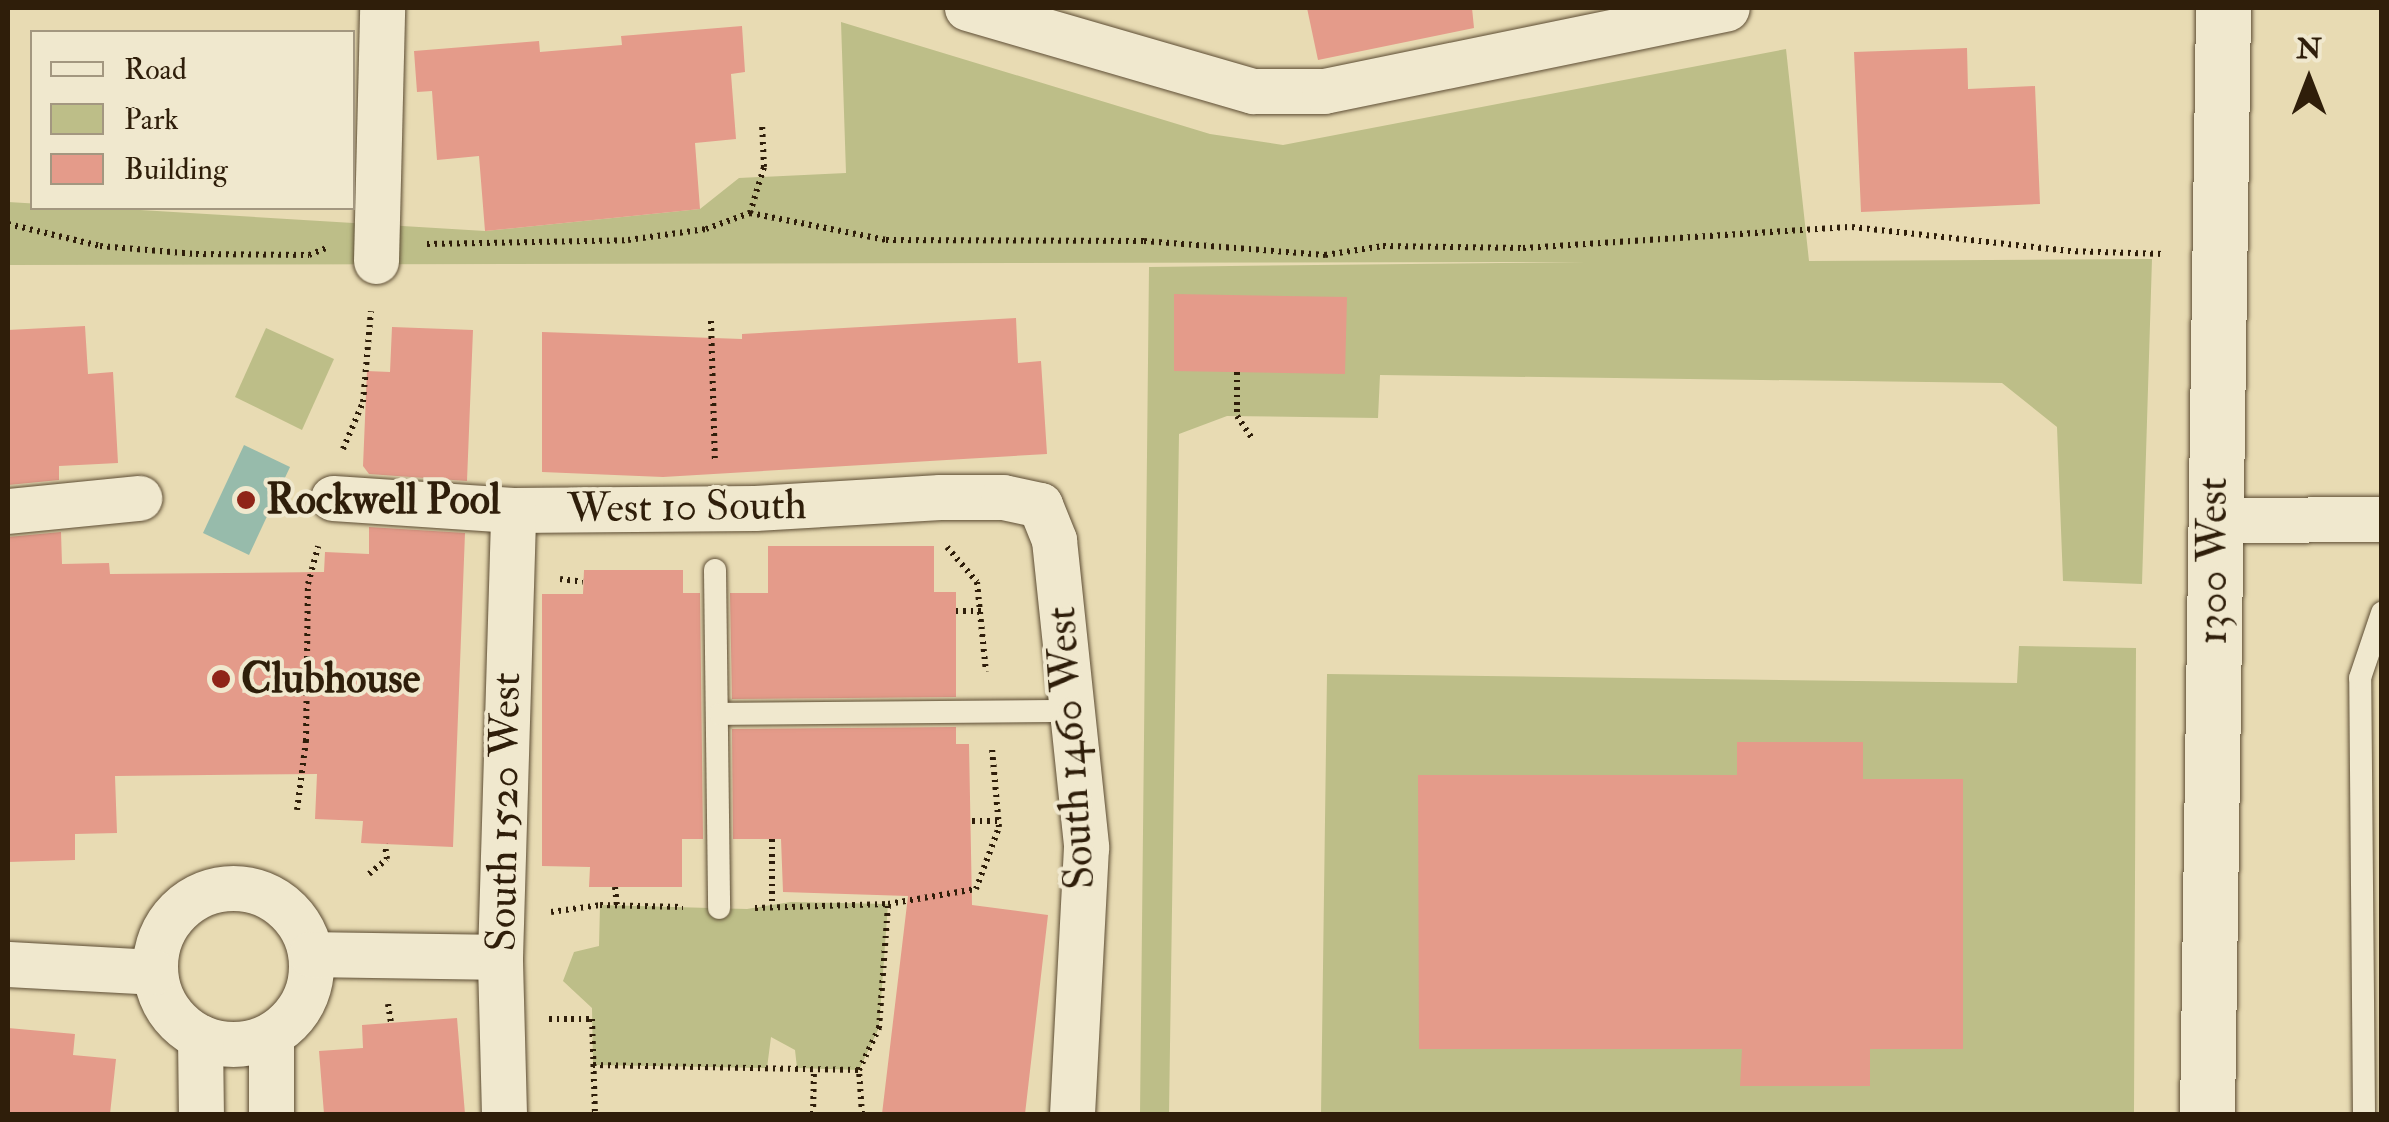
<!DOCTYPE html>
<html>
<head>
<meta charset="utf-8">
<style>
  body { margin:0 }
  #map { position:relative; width:2389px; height:1122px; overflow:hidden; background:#e8dbb3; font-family:"IM FELL Double Pica",serif }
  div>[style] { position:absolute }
  .green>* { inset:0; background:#bdbe88 }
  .water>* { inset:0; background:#97bbab }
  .building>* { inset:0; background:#e49b8a }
  .path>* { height:6px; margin-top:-3px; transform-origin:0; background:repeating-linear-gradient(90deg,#2f1e0a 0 2.5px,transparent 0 7.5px) }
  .roads { filter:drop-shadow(0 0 2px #5d4d34) drop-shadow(0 0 2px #5d4d34) }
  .service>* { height:22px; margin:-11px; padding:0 11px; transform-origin:11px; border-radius:11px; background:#f0e8ce }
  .minor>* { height:45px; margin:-22.5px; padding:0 22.5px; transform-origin:22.5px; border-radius:22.5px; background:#f0e8ce }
  .minor>.ring { margin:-22.5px; padding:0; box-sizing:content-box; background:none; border:45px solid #f0e8ce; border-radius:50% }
  .tertiary>* { height:55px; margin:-27.5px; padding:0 27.5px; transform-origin:27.5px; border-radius:27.5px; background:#f0e8ce }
  .dots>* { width:28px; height:28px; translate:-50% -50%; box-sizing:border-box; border:5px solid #f0e8ce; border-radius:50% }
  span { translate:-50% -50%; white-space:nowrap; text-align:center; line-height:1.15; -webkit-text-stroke:8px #f0e8ce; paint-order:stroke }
  .poi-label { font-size:42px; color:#2f1e0a; font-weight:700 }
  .left { translate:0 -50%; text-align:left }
  .street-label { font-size:42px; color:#2f1e0a }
  .frame { position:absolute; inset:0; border:10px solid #2f1e0a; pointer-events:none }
  .legend { position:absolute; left:30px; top:30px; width:325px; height:180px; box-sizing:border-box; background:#f0e8ce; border:2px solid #a39780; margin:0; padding:12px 18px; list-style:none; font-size:30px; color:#2f1e0a }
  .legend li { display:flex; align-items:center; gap:20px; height:50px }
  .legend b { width:50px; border:2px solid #a39780 }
  .north { position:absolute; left:2259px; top:30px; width:100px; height:100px; -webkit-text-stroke:8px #f0e8ce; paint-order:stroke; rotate:0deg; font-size:28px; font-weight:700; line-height:40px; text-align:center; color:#2f1e0a }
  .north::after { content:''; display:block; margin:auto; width:35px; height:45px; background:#2f1e0a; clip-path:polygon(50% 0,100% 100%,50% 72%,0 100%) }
</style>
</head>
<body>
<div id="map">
  <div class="green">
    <div style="clip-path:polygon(841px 22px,1210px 134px,1283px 145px,1786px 49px,1809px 261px,2152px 259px,2142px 584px,2063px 581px,2057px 427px,2002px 383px,1380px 375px,1378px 418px,1227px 416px,1179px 434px,1169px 1114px,1140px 1114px,1149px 267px,1586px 262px,8px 265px,8px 202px,485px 231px,700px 209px,739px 178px,846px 173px)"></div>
    <div style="clip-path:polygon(266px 328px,334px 359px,302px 430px,235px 397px)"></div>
    <div style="clip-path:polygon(2019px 646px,2136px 648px,2134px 1114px,1321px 1114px,1327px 674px,2017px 683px)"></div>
    <div style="clip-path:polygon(791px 902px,888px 904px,879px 1028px,859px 1070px,797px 1068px,795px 1050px,771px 1037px,767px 1068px,593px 1065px,592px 1008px,563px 981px,574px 952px,599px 946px,600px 905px,747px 909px)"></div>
  </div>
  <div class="water">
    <div style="clip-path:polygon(244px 445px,290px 467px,249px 555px,203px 533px)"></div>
  </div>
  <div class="building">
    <div style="clip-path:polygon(1307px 8px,1472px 8px,1474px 28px,1318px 60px)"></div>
    <div style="clip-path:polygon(742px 26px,745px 72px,731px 74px,736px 139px,695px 143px,700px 209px,485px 231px,479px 156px,437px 160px,432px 91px,417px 92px,414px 51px,539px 41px,540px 52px,622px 45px,621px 36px)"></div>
    <div style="clip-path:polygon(1967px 48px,1968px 89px,2035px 86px,2040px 204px,1861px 212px,1854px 52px)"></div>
    <div style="clip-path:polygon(1174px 294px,1347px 297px,1345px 374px,1174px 371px)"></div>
    <div style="clip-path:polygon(1016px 318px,1018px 363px,1041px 361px,1047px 454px,663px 477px,542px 472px,542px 332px,742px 339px,742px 334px)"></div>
    <div style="clip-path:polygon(85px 326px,88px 374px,113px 372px,118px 463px,59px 466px,59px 480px,8px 485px,8px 330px)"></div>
    <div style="clip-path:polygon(392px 327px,473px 330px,467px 481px,369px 474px,363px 466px,367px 371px,390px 372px)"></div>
    <div style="clip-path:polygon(369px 527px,465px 533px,453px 847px,361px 843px,363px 821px,315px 819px,317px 774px,115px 776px,117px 833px,75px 834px,75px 860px,8px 862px,8px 537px,61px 532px,62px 564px,109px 563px,110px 574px,324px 572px,325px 552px,369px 554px)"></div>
    <div style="clip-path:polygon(768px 546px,934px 546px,934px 592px,956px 592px,956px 697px,732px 699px,730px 593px,768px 593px)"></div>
    <div style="clip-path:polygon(584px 570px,683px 570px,683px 593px,700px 593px,703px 839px,682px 839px,682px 887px,589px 887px,590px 867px,542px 866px,542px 594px,583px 594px)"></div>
    <div style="clip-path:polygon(956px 727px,956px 744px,969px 744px,972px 905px,1048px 915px,1025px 1114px,882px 1114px,908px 896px,783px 892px,781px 839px,733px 839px,732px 729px)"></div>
    <div style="clip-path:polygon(1737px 742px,1863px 742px,1863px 779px,1963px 779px,1963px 1049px,1870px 1049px,1870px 1086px,1740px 1086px,1742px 1049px,1419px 1049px,1418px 775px,1737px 775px)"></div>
    <div style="clip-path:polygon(457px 1018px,465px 1114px,324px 1114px,319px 1051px,363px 1048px,362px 1025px)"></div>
    <div style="clip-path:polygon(8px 1028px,75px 1034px,73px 1055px,116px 1059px,110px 1114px,8px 1114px)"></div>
  </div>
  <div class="path">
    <div style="left:750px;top:213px;width:48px;rotate:-73.1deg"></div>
    <div style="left:764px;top:167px;width:44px;rotate:-92.6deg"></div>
    <div style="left:8px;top:224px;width:95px;rotate:13.4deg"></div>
    <div style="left:100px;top:246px;width:96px;rotate:4.8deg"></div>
    <div style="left:196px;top:254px;width:113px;rotate:0.5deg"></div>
    <div style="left:309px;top:255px;width:22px;rotate:-22deg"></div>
    <div style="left:427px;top:244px;width:201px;rotate:-1.1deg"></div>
    <div style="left:628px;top:240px;width:79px;rotate:-8deg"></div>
    <div style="left:706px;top:229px;width:47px;rotate:-20deg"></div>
    <div style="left:750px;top:213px;width:139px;rotate:11.2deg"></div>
    <div style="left:886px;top:240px;width:258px;rotate:0.2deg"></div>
    <div style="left:1144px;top:241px;width:182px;rotate:4.4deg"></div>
    <div style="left:1325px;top:255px;width:59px;rotate:-8.8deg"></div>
    <div style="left:1383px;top:246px;width:140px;rotate:0.8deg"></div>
    <div style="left:1523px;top:248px;width:330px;rotate:-3.7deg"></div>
    <div style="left:1852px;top:227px;width:217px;rotate:6.3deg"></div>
    <div style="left:2068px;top:251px;width:96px;rotate:1.8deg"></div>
    <div style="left:711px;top:321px;width:139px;rotate:88.4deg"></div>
    <div style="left:1237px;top:372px;width:44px;rotate:90deg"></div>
    <div style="left:1237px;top:416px;width:27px;rotate:56deg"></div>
    <div style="left:343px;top:449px;width:51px;rotate:-66.9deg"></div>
    <div style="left:363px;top:402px;width:91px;rotate:-85deg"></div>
    <div style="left:947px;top:547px;width:46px;rotate:49.4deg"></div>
    <div style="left:977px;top:582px;width:90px;rotate:84.3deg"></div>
    <div style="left:560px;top:579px;width:23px;rotate:7deg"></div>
    <div style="left:956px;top:611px;width:25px"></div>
    <div style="left:297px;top:810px;width:70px;rotate:-82.6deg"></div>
    <div style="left:306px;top:741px;width:157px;rotate:-89.3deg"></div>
    <div style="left:308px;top:584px;width:39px;rotate:-75deg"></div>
    <div style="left:972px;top:821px;width:26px"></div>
    <div style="left:772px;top:839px;width:66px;rotate:90deg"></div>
    <div style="left:369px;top:874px;width:23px;rotate:-40deg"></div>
    <div style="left:387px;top:859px;width:15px;rotate:-98deg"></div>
    <div style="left:615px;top:887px;width:18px;rotate:84deg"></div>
    <div style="left:755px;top:908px;width:133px;rotate:-1.7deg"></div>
    <div style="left:888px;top:904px;width:89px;rotate:-9.7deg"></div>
    <div style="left:976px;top:889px;width:66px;rotate:-69.6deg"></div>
    <div style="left:999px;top:827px;width:78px;rotate:-95.1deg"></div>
    <div style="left:551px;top:912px;width:49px;rotate:-8.1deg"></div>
    <div style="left:600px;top:905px;width:83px;rotate:1.4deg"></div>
    <div style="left:388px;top:1004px;width:18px;rotate:81deg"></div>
    <div style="left:549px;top:1019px;width:43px"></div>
    <div style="left:592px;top:1019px;width:95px;rotate:88.2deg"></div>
    <div style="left:593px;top:1065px;width:266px;rotate:1.1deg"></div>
    <div style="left:813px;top:1114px;width:45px;rotate:-88.7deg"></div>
    <div style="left:862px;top:1114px;width:44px;rotate:-93.9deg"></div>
    <div style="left:859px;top:1070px;width:47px;rotate:-64.5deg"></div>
    <div style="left:879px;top:1028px;width:124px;rotate:-85.8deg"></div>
  </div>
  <div class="roads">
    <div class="service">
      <div style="left:715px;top:570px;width:338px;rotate:89.3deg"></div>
      <div style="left:720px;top:714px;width:352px;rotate:-0.5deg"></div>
      <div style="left:2364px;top:1114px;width:436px;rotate:-90.5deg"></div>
      <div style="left:2360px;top:678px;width:69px;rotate:-71.3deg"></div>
    </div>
    <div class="minor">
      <div style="left:967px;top:8px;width:298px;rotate:16.2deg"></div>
      <div style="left:1253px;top:91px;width:71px"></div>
      <div style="left:1324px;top:91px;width:411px;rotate:-11.6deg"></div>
      <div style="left:376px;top:261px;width:253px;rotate:-88.6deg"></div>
      <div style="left:333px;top:498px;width:180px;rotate:3.8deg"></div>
      <div style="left:513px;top:510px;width:242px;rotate:-0.5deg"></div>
      <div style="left:755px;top:508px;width:185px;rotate:-3.4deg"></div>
      <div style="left:940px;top:497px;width:63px"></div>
      <div style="left:1003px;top:497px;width:38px;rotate:12deg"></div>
      <div style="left:1040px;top:505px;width:38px;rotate:68deg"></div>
      <div style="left:1054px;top:540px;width:309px;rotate:84deg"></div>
      <div style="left:1086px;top:847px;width:267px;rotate:93deg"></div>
      <div style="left:8px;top:511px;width:132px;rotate:-5.7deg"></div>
      <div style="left:2214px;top:520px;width:168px;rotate:-0.3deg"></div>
      <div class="ring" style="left:155px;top:888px;width:111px;height:111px"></div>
      <div style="left:311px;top:954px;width:189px;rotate:0.9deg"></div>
      <div style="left:8px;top:964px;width:146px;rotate:3.1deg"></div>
      <div style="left:271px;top:1035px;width:79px;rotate:90deg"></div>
      <div style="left:200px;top:1037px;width:77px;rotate:89.3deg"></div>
      <div style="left:504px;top:1114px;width:157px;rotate:-91.5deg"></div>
      <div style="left:500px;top:957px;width:447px;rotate:-88.3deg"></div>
    </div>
    <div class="tertiary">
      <div style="left:2207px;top:1114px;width:1106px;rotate:-89.17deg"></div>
    </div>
  </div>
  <div class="dots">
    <div style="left:246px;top:500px;background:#8f2418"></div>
    <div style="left:221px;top:679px;background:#8f2418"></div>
  </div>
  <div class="poi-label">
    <span class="left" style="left:266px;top:500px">Rockwell Pool</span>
    <span class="left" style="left:241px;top:679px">Clubhouse</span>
  </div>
  <div class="street-label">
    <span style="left:687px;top:507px;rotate:-1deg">West 10 South</span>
    <span style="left:2213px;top:561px;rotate:-90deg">1300 West</span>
    <span style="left:1071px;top:748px;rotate:-94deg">South 1460 West</span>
    <span style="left:504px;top:812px;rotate:-89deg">South 1520 West</span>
  </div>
  <div class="frame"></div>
  <ul class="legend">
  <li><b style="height:12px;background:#f0e8ce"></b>Road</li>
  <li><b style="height:28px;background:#bdbe88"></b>Park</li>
  <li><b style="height:28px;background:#e49b8a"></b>Building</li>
  </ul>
  <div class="north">N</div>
</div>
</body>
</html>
